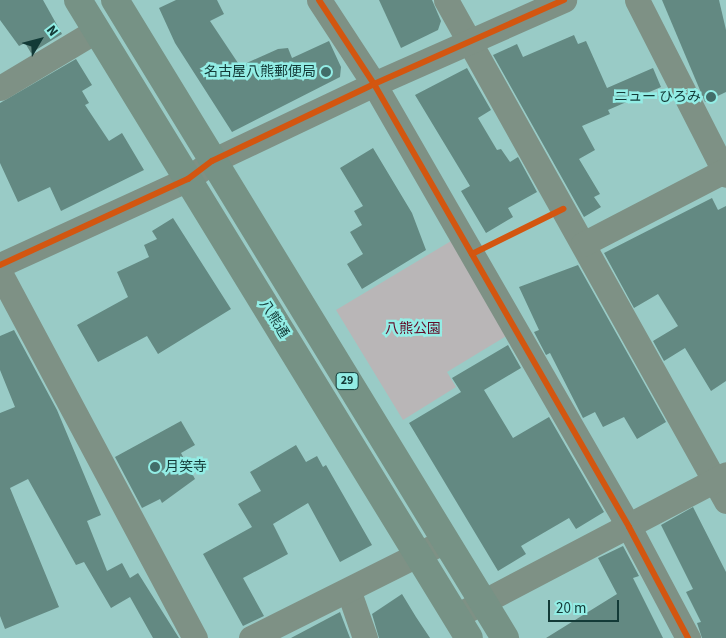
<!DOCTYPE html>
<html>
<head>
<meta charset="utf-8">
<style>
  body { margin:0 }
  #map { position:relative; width:726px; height:638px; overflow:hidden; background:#99cbc6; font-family:"Source Sans 3","Noto Sans JP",sans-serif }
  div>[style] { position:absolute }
  .green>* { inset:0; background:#b9b6b7 }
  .building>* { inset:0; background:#638982 }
  .path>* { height:3px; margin-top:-1.5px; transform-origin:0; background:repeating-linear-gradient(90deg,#7a938a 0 2.5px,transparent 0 5px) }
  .minor>* { height:25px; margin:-12.5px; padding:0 12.5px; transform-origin:12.5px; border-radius:12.5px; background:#7e9185 }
  .major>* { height:28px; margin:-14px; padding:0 14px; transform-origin:14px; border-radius:14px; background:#769285 }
  .cycleway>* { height:6px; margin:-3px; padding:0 3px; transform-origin:3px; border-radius:3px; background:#d35610 }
  .dots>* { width:14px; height:14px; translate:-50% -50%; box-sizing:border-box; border:2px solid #93ede5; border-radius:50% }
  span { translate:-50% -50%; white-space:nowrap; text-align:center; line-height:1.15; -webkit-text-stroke:5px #93ede5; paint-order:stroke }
  .shield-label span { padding:1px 4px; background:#93ede5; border:1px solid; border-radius:4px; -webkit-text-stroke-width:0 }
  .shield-label { font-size:12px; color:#133a37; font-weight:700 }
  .poi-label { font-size:14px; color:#133a37 }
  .right { translate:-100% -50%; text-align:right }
  .left { translate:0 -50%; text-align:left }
  .street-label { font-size:14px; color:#133a37 }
  .park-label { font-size:14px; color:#640b28 }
  .north { position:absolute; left:15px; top:15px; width:50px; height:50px; -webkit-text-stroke:4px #93ede5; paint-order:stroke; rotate:53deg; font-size:14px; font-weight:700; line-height:20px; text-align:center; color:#133a37 }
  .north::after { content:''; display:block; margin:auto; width:18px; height:22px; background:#133a37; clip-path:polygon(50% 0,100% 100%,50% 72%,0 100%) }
  .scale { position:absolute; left:548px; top:600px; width:71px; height:22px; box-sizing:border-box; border:2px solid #133a37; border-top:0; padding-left:6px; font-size:15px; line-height:18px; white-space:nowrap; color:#133a37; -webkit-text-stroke:4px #93ede5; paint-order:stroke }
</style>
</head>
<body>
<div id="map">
  <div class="green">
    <div style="clip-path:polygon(451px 241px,508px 335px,447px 372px,456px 387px,403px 420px,336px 310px)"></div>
  </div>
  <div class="building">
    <div style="clip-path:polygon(0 0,43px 0,62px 34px,31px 53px,25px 43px,19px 46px,0 20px)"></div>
    <div style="clip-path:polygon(176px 0,217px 0,224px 14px,210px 21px,240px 66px,278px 49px,288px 48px,292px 58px,329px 41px,341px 67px,340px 77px,232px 132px,175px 43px,159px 8px)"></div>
    <div style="clip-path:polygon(379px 0,432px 0,441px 21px,438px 30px,401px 48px)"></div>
    <div style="clip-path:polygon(662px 0,719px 0,726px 30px,726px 92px,705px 102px)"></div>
    <div style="clip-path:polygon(574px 35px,578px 44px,586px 41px,607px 88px,653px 68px,661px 87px,608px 110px,610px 114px,582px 126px,595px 150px,579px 159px,600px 194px,594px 197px,601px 207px,584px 217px,493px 55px,517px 44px,523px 57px)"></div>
    <div style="clip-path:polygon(76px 59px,92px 85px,82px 91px,89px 103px,85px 105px,109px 141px,122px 133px,144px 170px,61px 211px,50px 187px,18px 202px,0 163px,0 103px)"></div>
    <div style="clip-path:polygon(467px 68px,491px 110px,478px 118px,497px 150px,501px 149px,510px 162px,518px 157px,537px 192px,508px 208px,513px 217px,486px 233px,461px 191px,470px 186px,415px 95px)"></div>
    <div style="clip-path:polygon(373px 148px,412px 213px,426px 250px,362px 289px,347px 264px,363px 254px,350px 232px,362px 225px,354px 211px,363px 206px,340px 168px)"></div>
    <div style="clip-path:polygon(712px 198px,718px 210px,726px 206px,726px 381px,711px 391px,685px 348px,664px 361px,653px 341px,678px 326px,658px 294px,634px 308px,604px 253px)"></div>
    <div style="clip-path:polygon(173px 218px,231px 309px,158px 354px,147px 336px,98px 362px,77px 325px,128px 297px,117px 272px,149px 257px,144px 245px,157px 239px,152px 231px)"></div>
    <div style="clip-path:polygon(578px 265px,666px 422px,637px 439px,624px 417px,603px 427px,595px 412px,583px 418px,550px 353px,546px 355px,534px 332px,539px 330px,519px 287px)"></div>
    <div style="clip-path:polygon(14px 330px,57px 410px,101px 515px,87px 521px,107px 571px,122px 563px,130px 578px,138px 573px,179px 638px,153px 638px,130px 597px,111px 608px,84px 562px,76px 565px,28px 479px,10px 488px,59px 607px,5px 629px,0 616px,0 413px,15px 407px,0 370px,0 336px)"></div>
    <div style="clip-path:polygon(508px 345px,521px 368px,484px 390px,513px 438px,549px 417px,604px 512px,576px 529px,569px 518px,521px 546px,526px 554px,498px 571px,409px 423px,461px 392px,452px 378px)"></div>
    <div style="clip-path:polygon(181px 421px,195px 445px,181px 453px,195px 479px,162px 503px,160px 499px,142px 508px,115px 457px)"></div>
    <div style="clip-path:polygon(296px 445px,306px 462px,317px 456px,323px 467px,326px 465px,372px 545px,340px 562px,308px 503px,273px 524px,288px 554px,243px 578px,264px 616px,243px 626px,203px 554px,252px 527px,238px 504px,261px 491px,250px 472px)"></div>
    <div style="clip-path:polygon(693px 507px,726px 572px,726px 638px,702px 638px,697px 623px,701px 622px,686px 592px,693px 589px,661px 525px)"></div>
    <div style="clip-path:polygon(623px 546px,639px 576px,633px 578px,663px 638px,546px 638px,617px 594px,598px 558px)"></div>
    <div style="clip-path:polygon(402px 594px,416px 617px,430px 638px,379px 638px,372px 614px)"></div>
    <div style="clip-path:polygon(340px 612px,350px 638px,291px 638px)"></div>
  </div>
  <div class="path">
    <div style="left:492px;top:244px;width:57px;rotate:-26.1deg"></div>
  </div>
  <div class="minor">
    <div style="left:319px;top:0;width:100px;rotate:56.8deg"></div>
    <div style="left:374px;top:84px;width:511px;rotate:60.07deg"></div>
    <div style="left:629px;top:527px;width:126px;rotate:62deg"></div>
    <div style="left:446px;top:0;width:574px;rotate:60.8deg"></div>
    <div style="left:637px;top:0;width:196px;rotate:63deg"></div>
    <div style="left:0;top:88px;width:113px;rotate:-30.9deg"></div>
    <div style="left:583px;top:244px;width:161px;rotate:-27.4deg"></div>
    <div style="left:0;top:265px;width:207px;rotate:-24.6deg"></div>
    <div style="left:188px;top:179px;width:30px;rotate:-37deg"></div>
    <div style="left:212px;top:161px;width:179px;rotate:-25.4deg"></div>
    <div style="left:374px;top:84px;width:208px;rotate:-23.9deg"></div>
    <div style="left:0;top:273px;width:414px;rotate:61.9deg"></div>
    <div style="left:349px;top:592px;width:49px;rotate:70.8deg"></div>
    <div style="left:456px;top:616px;width:305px;rotate:-27.7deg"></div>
    <div style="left:251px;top:638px;width:217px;rotate:-26.6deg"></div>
  </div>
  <div class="major">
    <div style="left:78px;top:0;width:748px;rotate:58.5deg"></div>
    <div style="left:115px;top:0;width:748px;rotate:58.56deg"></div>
  </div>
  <div class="cycleway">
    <div style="left:319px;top:0;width:100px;rotate:56.8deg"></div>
    <div style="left:374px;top:84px;width:511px;rotate:60.07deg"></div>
    <div style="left:629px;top:527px;width:126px;rotate:62deg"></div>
    <div style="left:472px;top:254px;width:102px;rotate:-26.3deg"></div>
    <div style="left:0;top:265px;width:207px;rotate:-24.6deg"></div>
    <div style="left:188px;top:179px;width:30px;rotate:-37deg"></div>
    <div style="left:212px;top:161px;width:179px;rotate:-25.4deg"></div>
    <div style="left:374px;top:84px;width:208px;rotate:-23.9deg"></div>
  </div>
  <div class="dots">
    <div style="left:326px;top:72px;background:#426d69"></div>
    <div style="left:711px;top:97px;background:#426d69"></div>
    <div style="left:155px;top:467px;background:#426d69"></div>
  </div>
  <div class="shield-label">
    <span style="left:347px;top:381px">29</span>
  </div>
  <div class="poi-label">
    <span class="right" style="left:316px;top:72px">名古屋八熊郵便局</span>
    <span class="right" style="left:701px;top:97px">ニュー ひろみ</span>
    <span class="left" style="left:165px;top:467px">月笑寺</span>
  </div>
  <div class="street-label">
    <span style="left:274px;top:319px;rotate:58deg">八熊通</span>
  </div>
  <div class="park-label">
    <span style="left:413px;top:329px">八熊公園</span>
  </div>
  <div class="north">N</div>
  <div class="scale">20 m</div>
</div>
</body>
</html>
